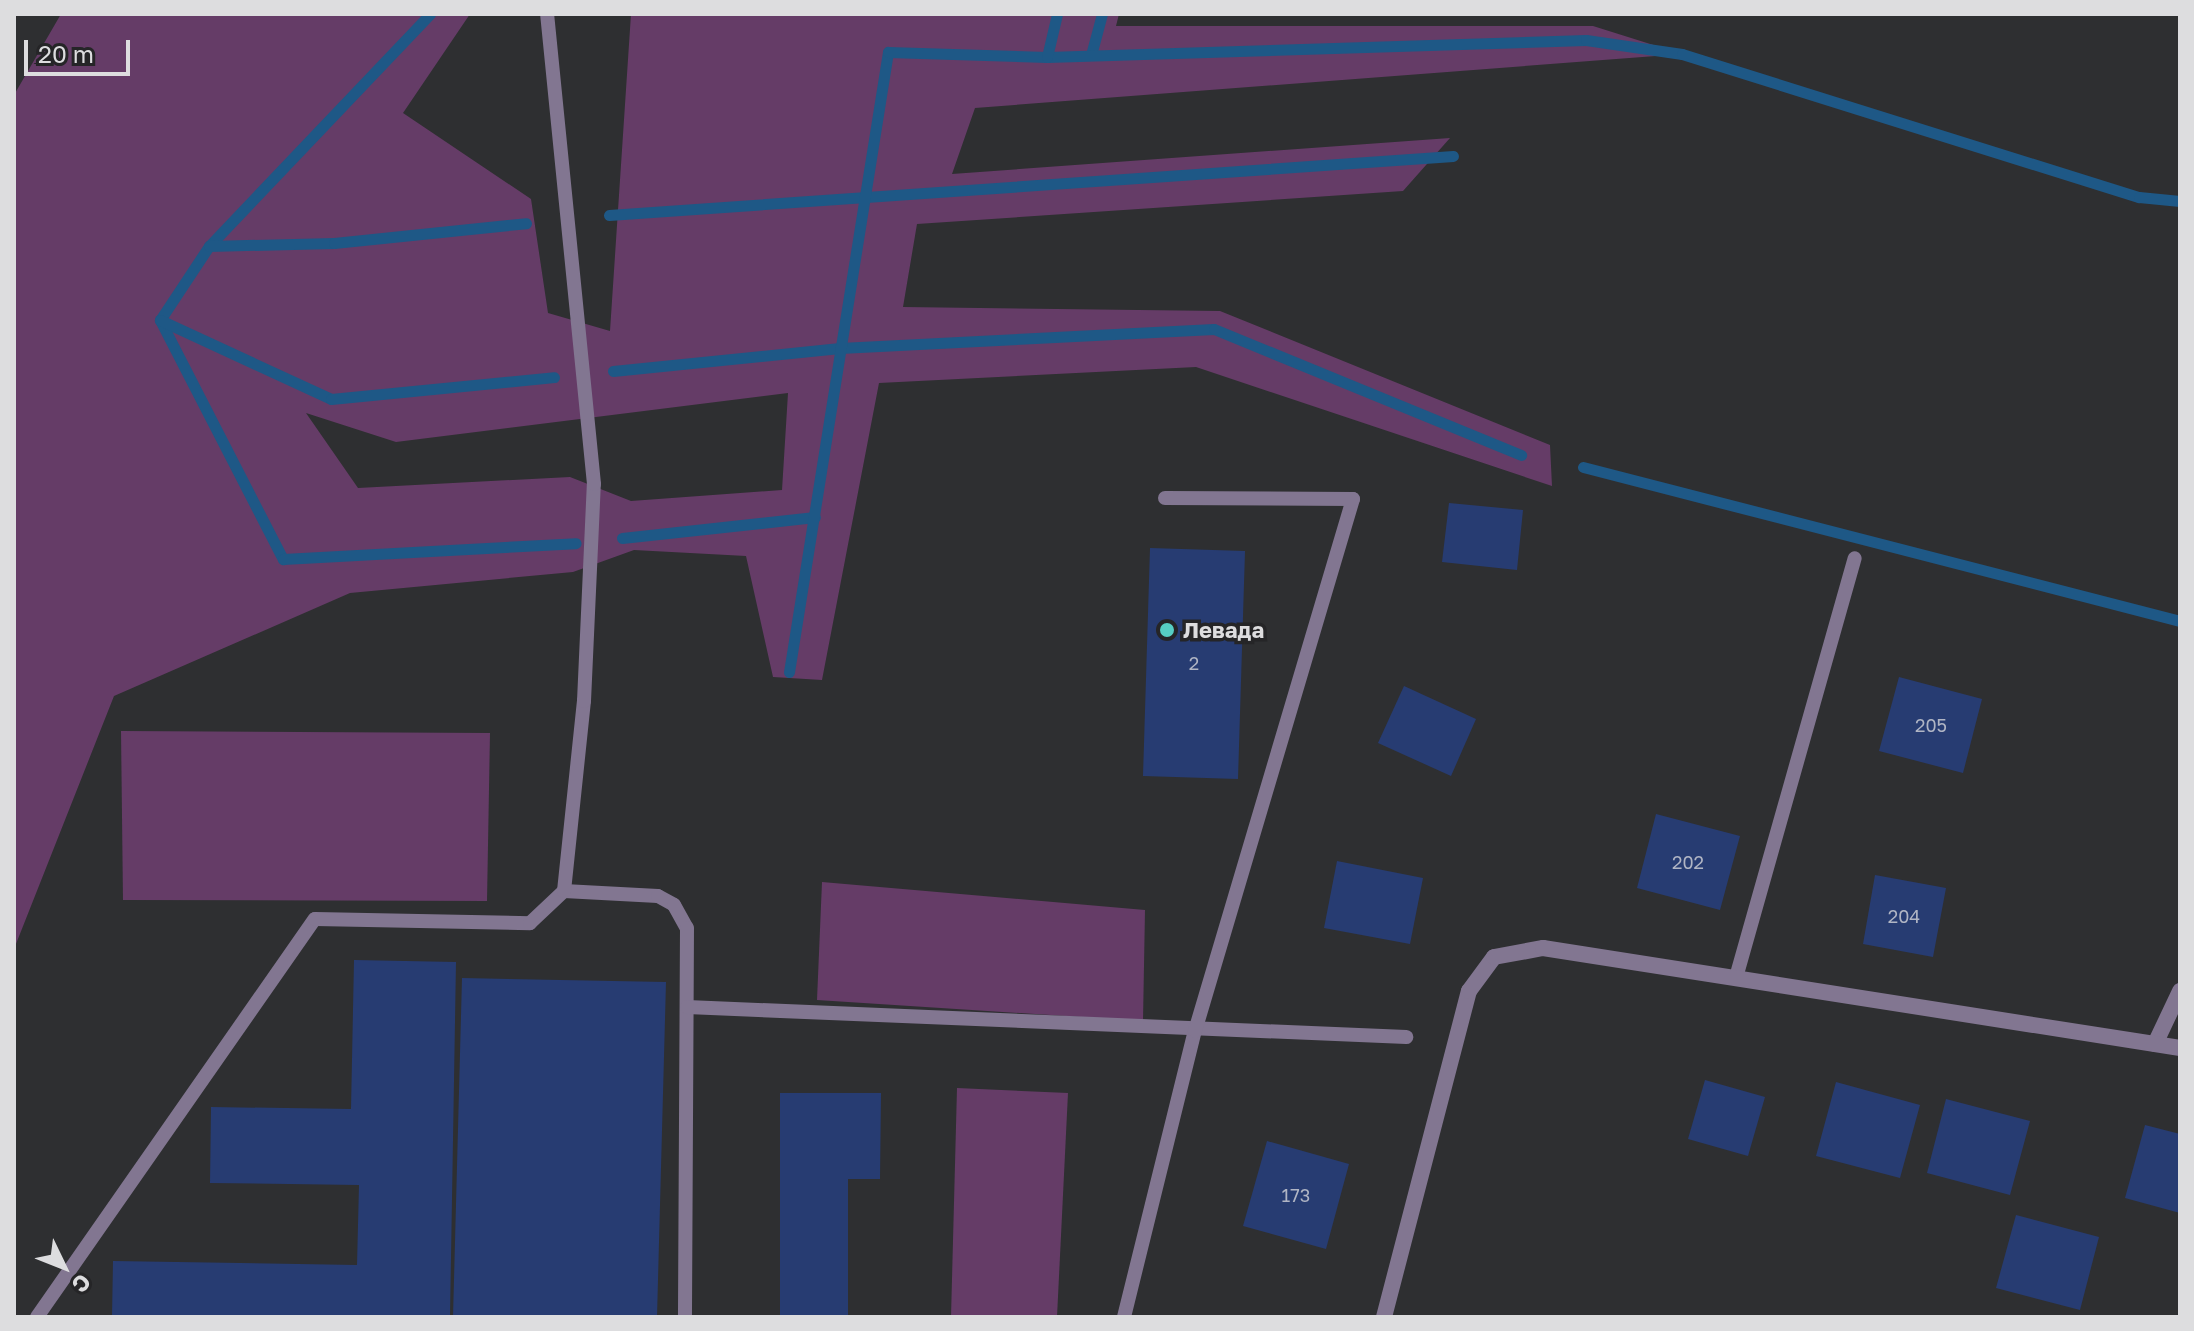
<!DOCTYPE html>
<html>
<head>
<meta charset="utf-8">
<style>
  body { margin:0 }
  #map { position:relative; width:2194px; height:1331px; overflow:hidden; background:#2e2f31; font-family:"Golos Text",sans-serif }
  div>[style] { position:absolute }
  .green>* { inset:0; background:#653c67 }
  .stream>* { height:11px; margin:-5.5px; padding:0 5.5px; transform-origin:5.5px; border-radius:5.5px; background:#1e5886 }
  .building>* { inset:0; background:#273c72 }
  .service>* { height:14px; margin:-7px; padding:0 7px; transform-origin:7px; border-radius:7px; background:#827691 }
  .minor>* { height:16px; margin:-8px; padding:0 8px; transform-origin:8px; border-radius:8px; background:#827691 }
  .dots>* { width:22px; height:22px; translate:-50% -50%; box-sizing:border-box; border:4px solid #252527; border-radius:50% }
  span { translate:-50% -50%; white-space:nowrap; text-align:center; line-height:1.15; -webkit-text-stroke:7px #252527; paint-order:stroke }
  .number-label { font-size:18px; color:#b0b5c4 }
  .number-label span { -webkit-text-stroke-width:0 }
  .poi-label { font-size:22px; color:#dddddf; font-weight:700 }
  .left { translate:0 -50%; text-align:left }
  .frame { position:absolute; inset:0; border:16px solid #dddddf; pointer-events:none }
  .north { position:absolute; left:24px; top:1227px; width:80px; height:80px; -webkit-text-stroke:6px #252527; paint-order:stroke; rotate:133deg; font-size:22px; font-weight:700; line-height:32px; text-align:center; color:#dddddf }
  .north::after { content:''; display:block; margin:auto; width:28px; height:36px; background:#dddddf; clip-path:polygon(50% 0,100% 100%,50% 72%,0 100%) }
  .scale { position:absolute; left:24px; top:40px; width:106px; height:36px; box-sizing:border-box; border:4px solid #dddddf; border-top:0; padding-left:10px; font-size:24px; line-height:28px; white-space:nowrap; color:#dddddf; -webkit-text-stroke:6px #252527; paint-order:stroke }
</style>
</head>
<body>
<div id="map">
  <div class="green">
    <div style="clip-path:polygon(evenodd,61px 14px,470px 14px,403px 113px,531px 199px,548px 313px,610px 331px,631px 14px,1119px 14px,1116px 26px,1593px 26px,1682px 54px,975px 108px,952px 174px,1450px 138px,1403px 191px,917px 224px,903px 307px,1220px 311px,1550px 445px,1552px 486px,1196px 367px,879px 383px,822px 680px,773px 677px,746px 556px,634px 550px,573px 572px,350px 593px,114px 696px,14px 949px,14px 95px,61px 14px,788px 393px,782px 490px,631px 501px,570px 477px,358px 488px,306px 413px,396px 442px,788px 393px)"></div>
    <div style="clip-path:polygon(121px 731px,490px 733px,487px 901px,123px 900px)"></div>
    <div style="clip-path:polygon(822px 882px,1145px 910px,1143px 1021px,817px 1000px)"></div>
    <div style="clip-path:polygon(957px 1088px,1068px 1093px,1057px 1317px,951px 1317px)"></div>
  </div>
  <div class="stream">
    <div style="left:430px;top:14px;width:320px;rotate:133.6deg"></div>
    <div style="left:209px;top:246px;width:89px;rotate:123.5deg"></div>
    <div style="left:160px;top:320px;width:269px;rotate:62.8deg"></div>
    <div style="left:283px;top:559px;width:293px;rotate:-3.1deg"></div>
    <div style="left:1091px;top:55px;width:42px;rotate:-75deg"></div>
    <div style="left:1047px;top:57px;width:539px;rotate:-1.81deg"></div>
    <div style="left:1586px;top:40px;width:97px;rotate:8.3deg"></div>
    <div style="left:1682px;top:54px;width:479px;rotate:17.4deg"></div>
    <div style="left:2139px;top:197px;width:41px;rotate:5.6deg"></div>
    <div style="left:609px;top:215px;width:846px;rotate:-4deg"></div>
    <div style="left:209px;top:246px;width:125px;rotate:-1.4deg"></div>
    <div style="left:334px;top:243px;width:193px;rotate:-5.9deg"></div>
    <div style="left:160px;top:320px;width:188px;rotate:24.8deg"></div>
    <div style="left:331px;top:399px;width:224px;rotate:-5.6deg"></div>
    <div style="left:613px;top:371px;width:228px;rotate:-5.8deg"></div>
    <div style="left:840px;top:348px;width:374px;rotate:-2.9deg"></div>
    <div style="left:1214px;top:329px;width:332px;rotate:22.3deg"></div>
    <div style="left:1583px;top:467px;width:617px;rotate:14.46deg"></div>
    <div style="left:622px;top:538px;width:194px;rotate:-6.2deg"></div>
    <div style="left:789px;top:672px;width:628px;rotate:-80.93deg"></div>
    <div style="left:888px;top:52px;width:159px;rotate:1.8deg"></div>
    <div style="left:1047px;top:57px;width:44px;rotate:-76.9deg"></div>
  </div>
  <div class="building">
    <div style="clip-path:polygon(1449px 503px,1523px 510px,1517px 570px,1442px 562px)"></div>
    <div style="clip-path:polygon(1150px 548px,1245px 551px,1238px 779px,1143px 776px)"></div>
    <div style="clip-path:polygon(1899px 677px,1982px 699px,1963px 773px,1879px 751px)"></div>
    <div style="clip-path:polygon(1404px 686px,1476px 719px,1451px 776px,1378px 743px)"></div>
    <div style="clip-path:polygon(1656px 814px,1740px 836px,1720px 910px,1637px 888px)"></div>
    <div style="clip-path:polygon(1337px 861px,1423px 878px,1410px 944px,1324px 928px)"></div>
    <div style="clip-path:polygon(1875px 875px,1946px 888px,1933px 957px,1863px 944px)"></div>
    <div style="clip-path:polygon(354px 960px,456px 962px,450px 1317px,112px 1317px,113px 1261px,357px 1265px,359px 1185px,210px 1183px,211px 1107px,351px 1109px)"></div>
    <div style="clip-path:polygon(462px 978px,666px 982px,657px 1317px,453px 1317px)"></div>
    <div style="clip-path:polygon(1705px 1080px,1765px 1097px,1748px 1156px,1688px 1139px)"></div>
    <div style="clip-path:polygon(1836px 1082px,1920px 1105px,1900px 1178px,1816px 1156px)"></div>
    <div style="clip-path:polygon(780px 1093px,881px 1093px,880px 1179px,848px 1179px,848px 1317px,780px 1317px)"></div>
    <div style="clip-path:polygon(1946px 1099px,2030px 1121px,2010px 1195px,1927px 1173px)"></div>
    <div style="clip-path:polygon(2145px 1125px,2180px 1134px,2180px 1213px,2125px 1198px)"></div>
    <div style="clip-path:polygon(1267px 1141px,1349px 1164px,1326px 1249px,1243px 1226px)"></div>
    <div style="clip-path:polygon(2016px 1215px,2099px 1237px,2080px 1310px,1996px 1288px)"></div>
  </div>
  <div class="service">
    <div style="left:564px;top:891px;width:94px;rotate:3deg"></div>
    <div style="left:658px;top:896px;width:18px;rotate:29deg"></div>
    <div style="left:674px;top:905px;width:26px;rotate:61deg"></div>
    <div style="left:687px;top:928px;width:389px;rotate:90.3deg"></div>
    <div style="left:1737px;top:974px;width:432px;rotate:-74.2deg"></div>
    <div style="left:687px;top:1007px;width:720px;rotate:2.39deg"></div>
    <div style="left:37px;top:1317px;width:485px;rotate:-55.1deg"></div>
    <div style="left:315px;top:919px;width:215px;rotate:1.1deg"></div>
    <div style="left:530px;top:923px;width:47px;rotate:-43.3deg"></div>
    <div style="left:564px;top:891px;width:191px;rotate:-84deg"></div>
    <div style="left:584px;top:701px;width:217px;rotate:-87.4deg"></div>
    <div style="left:594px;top:484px;width:472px;rotate:-95.7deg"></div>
    <div style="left:1124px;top:1317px;width:295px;rotate:-76.1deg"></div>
    <div style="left:1195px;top:1031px;width:555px;rotate:-73.46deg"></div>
    <div style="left:1353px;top:499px;width:188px;rotate:-179.7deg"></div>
  </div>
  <div class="minor">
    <div style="left:2155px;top:1044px;width:59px;rotate:-64.7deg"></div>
    <div style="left:1384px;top:1317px;width:337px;rotate:-75.4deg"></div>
    <div style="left:1469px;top:991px;width:42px;rotate:-53.7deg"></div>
    <div style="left:1494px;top:957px;width:50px;rotate:-10.4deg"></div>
    <div style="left:1543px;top:948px;width:645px;rotate:8.92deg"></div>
  </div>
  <div class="dots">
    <div style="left:1167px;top:630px;background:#56cec3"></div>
  </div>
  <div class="number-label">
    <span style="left:1194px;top:663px">2</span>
    <span style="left:1931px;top:725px">205</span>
    <span style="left:1688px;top:862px">202</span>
    <span style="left:1904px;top:916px">204</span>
    <span style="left:1296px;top:1195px">173</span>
  </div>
  <div class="poi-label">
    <span class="left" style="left:1183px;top:630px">Левада</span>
  </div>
  <div class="frame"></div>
  <div class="north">С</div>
  <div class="scale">20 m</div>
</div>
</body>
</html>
